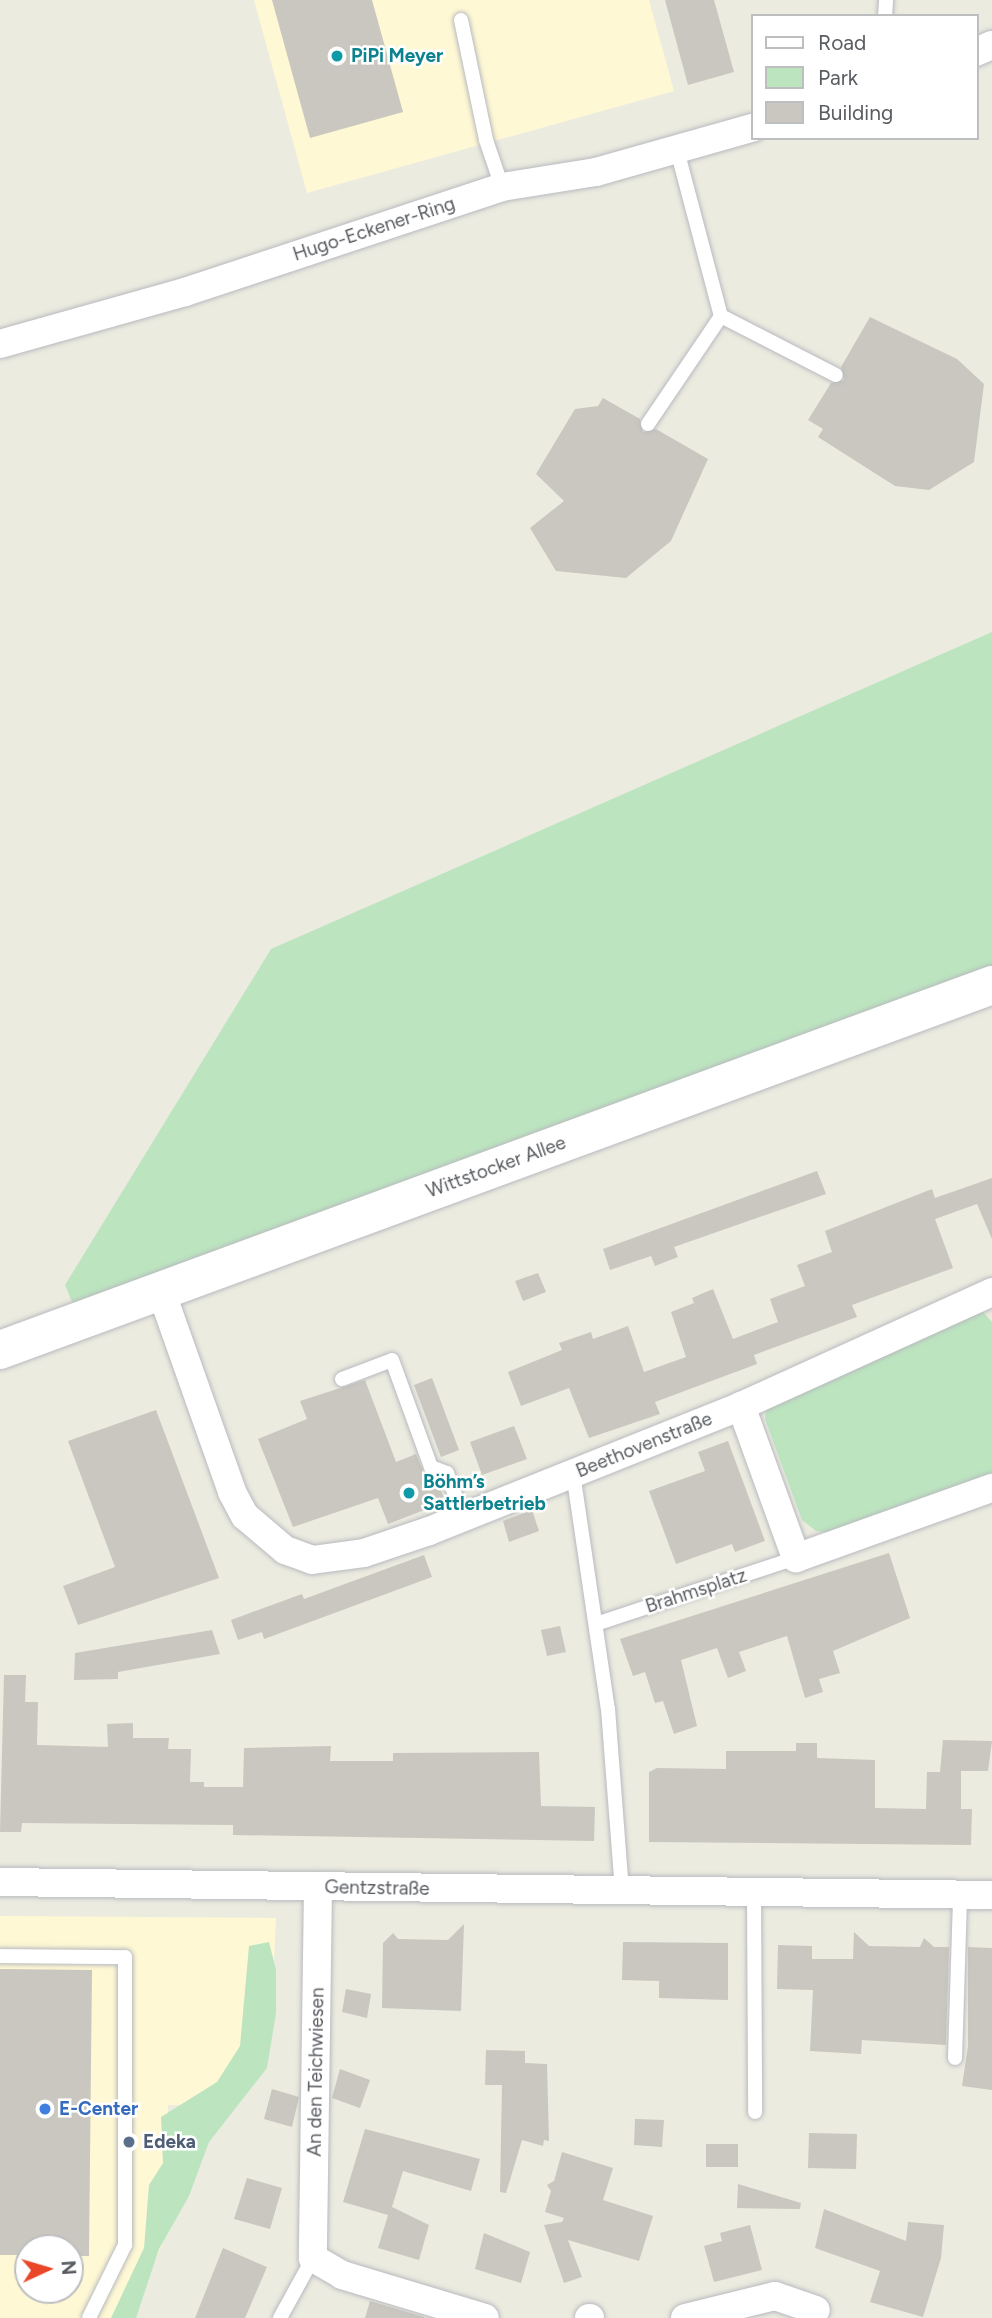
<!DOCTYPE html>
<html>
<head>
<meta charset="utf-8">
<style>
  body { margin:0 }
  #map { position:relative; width:992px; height:2318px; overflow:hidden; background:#ecebe0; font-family:Figtree,sans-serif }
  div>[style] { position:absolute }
  .commercial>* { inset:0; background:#fef8d4 }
  .green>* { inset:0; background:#bce5bf }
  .building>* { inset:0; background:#c9c7bf }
  .roads { filter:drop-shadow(0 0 2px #b8babf) drop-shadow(0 0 2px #b8babf) }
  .service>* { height:14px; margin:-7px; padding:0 7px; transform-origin:7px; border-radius:7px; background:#fff }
  .minor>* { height:28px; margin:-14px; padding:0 14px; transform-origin:14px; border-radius:14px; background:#fff }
  .secondary>* { height:38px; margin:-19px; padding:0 19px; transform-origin:19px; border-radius:19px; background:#fff }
  .dots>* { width:19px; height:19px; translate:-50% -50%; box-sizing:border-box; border:4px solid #fff; border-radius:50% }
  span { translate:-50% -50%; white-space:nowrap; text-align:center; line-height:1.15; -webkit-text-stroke:5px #fff; paint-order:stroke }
  .culture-label { font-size:19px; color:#0d838f; font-weight:700 }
  .left { translate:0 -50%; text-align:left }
  .street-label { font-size:19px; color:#595c61 }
  .shop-label { font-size:19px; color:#366cbe; font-weight:700 }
  .service-label { font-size:19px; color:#4e5e75; font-weight:700 }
  .legend { position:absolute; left:751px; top:14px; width:228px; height:126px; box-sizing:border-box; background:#fff; border:2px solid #bdbec0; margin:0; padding:9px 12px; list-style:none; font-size:21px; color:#595c61 }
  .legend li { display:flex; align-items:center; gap:14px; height:35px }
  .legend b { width:35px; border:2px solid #bdbec0 }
  .north { position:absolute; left:14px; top:2234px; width:70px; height:70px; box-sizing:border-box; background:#fff; border:2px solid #bdbec0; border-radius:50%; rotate:86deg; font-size:19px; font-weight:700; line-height:28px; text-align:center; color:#595c61 }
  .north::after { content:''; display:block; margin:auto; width:24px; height:32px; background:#ea4728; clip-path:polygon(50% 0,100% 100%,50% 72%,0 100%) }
</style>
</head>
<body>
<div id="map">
  <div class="commercial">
    <div style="clip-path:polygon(254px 0,649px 0,674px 91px,307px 193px)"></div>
    <div style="clip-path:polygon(evenodd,0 1916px,276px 1918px,270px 2049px,211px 2106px,168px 2105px,168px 2230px,131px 2318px,0 2318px,0 1916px,28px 2248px,70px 2248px,70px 2290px,28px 2290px,28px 2248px)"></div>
  </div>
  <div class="green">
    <div style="clip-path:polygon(992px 632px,992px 972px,75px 1309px,65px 1285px,271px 949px)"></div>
    <div style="clip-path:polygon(973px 1310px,983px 1312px,992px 1322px,992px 1477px,834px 1533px,816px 1531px,802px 1520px,765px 1419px,766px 1411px,772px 1403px)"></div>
    <div style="clip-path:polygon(269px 1942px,276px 1970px,276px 2013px,267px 2068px,209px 2142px,189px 2196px,159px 2249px,136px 2318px,111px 2318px,144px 2248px,149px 2185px,163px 2163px,161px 2117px,217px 2082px,240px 2046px,249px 1946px)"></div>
  </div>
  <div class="building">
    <div style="clip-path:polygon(272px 0,372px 0,403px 112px,310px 138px)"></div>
    <div style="clip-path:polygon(665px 0,714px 0,734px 72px,688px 85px)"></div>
    <div style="clip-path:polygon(870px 317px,957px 359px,984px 384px,974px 462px,929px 490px,895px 486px,818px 437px,823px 429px,808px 420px,831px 383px,844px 380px,841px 367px)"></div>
    <div style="clip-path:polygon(603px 398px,640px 419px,643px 432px,656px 429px,708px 459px,671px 541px,626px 578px,556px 571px,530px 528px,564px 501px,536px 474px,575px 409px,598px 406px)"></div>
    <div style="clip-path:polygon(817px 1171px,826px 1194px,674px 1247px,678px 1257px,655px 1266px,651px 1256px,610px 1270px,603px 1249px)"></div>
    <div style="clip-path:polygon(992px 1178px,992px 1239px,977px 1204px,935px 1219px,953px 1268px,852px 1305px,857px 1317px,754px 1355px,757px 1364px,655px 1402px,660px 1414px,589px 1438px,569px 1388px,521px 1406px,508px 1372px,562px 1350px,559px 1343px,591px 1332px,593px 1339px,628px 1326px,644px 1372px,686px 1357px,671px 1312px,694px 1303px,692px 1298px,713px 1289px,733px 1339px,778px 1322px,770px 1299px,805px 1286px,797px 1265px,832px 1252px,825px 1231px,932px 1189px,935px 1198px)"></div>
    <div style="clip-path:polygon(538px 1273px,546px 1292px,523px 1301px,515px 1281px)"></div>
    <div style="clip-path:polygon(432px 1378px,459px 1450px,441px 1457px,414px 1385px)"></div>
    <div style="clip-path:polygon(365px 1380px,396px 1462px,416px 1454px,424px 1473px,437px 1479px,445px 1502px,388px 1524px,378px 1498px,293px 1527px,258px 1439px,307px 1419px,300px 1401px)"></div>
    <div style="clip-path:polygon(156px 1410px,219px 1578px,78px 1625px,63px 1586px,115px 1567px,68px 1441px)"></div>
    <div style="clip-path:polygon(514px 1426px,527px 1459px,482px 1475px,470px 1442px)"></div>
    <div style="clip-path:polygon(728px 1441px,765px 1541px,735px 1552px,732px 1544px,676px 1564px,649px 1491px,705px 1471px,698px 1452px)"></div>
    <div style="clip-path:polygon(532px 1510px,539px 1531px,509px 1542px,503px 1521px)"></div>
    <div style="clip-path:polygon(889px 1553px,910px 1618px,833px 1651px,840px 1673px,819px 1679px,823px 1692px,805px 1698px,787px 1636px,739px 1652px,746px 1671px,728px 1678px,717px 1648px,681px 1660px,697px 1726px,674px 1734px,663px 1701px,655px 1703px,645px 1672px,633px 1676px,620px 1639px)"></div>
    <div style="clip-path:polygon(424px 1555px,432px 1577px,264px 1639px,262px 1632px,238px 1640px,231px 1620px,302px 1594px,304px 1599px)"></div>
    <div style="clip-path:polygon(560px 1626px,566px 1652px,547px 1656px,541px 1630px)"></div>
    <div style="clip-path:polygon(212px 1630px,220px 1654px,118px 1672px,118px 1679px,74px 1680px,75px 1653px)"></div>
    <div style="clip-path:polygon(4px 1675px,26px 1675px,25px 1702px,38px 1702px,37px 1745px,108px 1747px,107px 1724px,133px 1723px,133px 1738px,169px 1738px,168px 1749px,191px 1749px,190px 1782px,204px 1782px,204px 1787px,243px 1787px,244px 1748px,331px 1746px,330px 1761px,393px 1761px,393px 1753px,539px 1752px,541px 1806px,595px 1807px,594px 1841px,233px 1835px,233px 1825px,22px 1823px,21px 1832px,0 1832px)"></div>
    <div style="clip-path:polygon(943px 1740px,992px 1741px,988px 1771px,961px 1771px,961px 1809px,972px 1809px,971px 1845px,649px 1842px,649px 1772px,657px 1768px,726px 1769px,726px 1751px,796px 1751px,796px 1743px,817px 1743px,817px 1758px,875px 1760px,875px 1808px,926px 1809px,927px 1772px,940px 1772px)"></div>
    <div style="clip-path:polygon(464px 1924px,461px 2011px,382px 2008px,383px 1943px,393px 1933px,398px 1939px,448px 1940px)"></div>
    <div style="clip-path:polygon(854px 1932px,869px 1946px,920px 1947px,924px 1938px,934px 1947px,949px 1947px,946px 2045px,862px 2040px,861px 2054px,810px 2051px,813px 1990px,777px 1989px,778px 1945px,812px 1946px,812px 1959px,853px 1959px)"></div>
    <div style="clip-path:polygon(623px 1942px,728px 1943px,728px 2000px,659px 1998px,659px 1981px,622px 1980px)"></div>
    <div style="clip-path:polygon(968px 1947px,992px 1948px,992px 2090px,962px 2086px,968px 2046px)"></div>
    <div style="clip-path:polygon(0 1969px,92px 1970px,89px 2256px,70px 2256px,70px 2248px,28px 2248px,28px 2255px,0 2255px)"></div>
    <div style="clip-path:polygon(346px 1989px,371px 1994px,367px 2018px,342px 2012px)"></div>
    <div style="clip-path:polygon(486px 2050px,525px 2051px,525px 2063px,547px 2064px,549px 2141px,544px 2140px,543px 2146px,522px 2140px,506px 2193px,500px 2192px,502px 2085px,485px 2085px)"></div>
    <div style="clip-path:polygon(340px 2069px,370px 2080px,360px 2108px,332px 2098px)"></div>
    <div style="clip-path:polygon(272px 2089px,299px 2097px,292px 2127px,264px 2119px)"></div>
    <div style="clip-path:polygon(635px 2119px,664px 2120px,662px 2147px,634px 2145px)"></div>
    <div style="clip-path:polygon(365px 2129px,480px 2159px,471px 2191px,403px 2171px,392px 2207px,429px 2225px,419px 2260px,378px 2248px,388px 2215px,343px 2202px)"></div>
    <div style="clip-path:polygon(809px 2133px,857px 2134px,856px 2169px,808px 2168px)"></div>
    <div style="clip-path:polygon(706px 2144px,738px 2144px,738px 2167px,706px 2167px)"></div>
    <div style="clip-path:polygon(562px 2152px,613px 2168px,603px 2200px,653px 2216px,639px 2261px,568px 2240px,582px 2277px,564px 2283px,544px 2225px,562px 2222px,564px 2218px,545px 2212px,551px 2191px,547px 2185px,554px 2181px)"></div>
    <div style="clip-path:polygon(247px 2178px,282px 2188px,270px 2229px,234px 2219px)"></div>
    <div style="clip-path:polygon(738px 2184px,801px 2203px,800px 2209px,737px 2208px)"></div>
    <div style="clip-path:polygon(824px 2209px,906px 2241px,908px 2222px,944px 2225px,941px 2258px,923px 2317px,870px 2302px,880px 2271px,815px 2248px)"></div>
    <div style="clip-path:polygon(750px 2225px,762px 2270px,714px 2282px,704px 2246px,722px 2241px,720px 2233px)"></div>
    <div style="clip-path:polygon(484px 2233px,530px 2252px,521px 2283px,475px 2269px)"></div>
    <div style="clip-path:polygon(223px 2248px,267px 2267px,245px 2318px,195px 2318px)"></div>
    <div style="clip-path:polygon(370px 2301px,424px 2317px,424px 2318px,365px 2318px)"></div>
  </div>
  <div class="roads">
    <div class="service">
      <div style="left:885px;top:16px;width:16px;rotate:-86deg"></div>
      <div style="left:461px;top:20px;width:123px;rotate:78.2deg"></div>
      <div style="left:486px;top:140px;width:50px;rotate:71.2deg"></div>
      <div style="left:677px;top:150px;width:172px;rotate:75.2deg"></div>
      <div style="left:721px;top:316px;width:129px;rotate:27.2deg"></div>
      <div style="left:648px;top:424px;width:130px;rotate:-55.9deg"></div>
      <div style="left:342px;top:1379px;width:53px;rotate:-20.8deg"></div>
      <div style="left:392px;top:1360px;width:114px;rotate:70deg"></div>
      <div style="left:431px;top:1467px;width:17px;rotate:21deg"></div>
      <div style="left:447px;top:1473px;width:47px;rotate:70deg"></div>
      <div style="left:573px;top:1473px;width:239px;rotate:81.6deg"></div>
      <div style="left:608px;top:1709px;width:185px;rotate:85.6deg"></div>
      <div style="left:596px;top:1624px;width:211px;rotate:-18.3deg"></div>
      <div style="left:754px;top:1891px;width:221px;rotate:89.7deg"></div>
      <div style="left:0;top:1956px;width:125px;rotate:0.5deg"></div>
      <div style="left:125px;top:1957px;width:288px;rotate:90deg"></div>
      <div style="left:125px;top:2245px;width:81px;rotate:116.3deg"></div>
      <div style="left:955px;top:2058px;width:163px;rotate:-88.2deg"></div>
      <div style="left:280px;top:2318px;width:68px;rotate:-61.2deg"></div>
    </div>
    <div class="minor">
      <div style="left:976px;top:52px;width:17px;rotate:-24deg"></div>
      <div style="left:0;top:344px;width:192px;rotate:-15.7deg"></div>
      <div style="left:185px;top:292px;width:334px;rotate:-18.3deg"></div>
      <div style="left:502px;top:187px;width:95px;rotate:-9.1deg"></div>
      <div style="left:596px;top:172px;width:162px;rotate:-15.8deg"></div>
      <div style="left:161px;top:1291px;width:213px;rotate:70.5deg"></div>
      <div style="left:232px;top:1492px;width:27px;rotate:62deg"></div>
      <div style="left:245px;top:1516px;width:52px;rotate:40.4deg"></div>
      <div style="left:285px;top:1550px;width:29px;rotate:20deg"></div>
      <div style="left:312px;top:1560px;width:52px;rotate:-7.7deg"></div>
      <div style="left:364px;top:1553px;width:69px;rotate:-18.7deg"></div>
      <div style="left:429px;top:1531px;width:336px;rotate:-21.8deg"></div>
      <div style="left:741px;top:1406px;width:276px;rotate:-24.4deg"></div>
      <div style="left:741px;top:1406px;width:162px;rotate:70.1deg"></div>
      <div style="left:796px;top:1558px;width:208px;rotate:-19.7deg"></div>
      <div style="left:0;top:1882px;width:992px;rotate:0.75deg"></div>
      <div style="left:318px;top:1886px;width:372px;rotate:90.8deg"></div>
      <div style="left:313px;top:2258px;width:34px;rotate:30deg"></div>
      <div style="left:342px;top:2275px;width:149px;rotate:16.7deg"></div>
      <div style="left:589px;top:2318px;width:1px"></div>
      <div style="left:685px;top:2318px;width:93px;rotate:-13.7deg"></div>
      <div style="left:775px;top:2296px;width:43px;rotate:18.9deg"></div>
    </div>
    <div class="secondary">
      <div style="left:0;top:1350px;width:1057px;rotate:-20.2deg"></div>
    </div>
  </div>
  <div class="dots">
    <div style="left:337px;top:56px;background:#0f9aa8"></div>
    <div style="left:409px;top:1493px;background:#0f9aa8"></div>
    <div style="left:45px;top:2109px;background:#3f7fe0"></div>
    <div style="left:129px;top:2142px;background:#5c6f8a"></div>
  </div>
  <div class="culture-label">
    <span class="left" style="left:351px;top:56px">PiPi Meyer</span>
    <span class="left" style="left:423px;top:1493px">Böhm’s<br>Sattlerbetrieb</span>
  </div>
  <div class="street-label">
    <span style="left:374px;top:229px;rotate:-18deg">Hugo-Eckener-Ring</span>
    <span style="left:496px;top:1167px;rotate:-20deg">Wittstocker Allee</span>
    <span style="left:644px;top:1445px;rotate:-22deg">Beethovenstraße</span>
    <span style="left:696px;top:1591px;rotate:-18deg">Brahmsplatz</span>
    <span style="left:377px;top:1888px;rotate:1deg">Gentzstraße</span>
    <span style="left:316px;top:2072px;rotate:-89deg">An den Teichwiesen</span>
  </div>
  <div class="shop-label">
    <span class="left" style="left:59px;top:2109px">E-Center</span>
  </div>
  <div class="service-label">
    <span class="left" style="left:143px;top:2142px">Edeka</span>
  </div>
  <ul class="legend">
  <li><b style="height:9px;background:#fff"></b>Road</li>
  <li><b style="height:19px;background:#bce5bf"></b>Park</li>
  <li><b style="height:19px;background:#c9c7bf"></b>Building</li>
  </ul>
  <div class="north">N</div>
</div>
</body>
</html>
